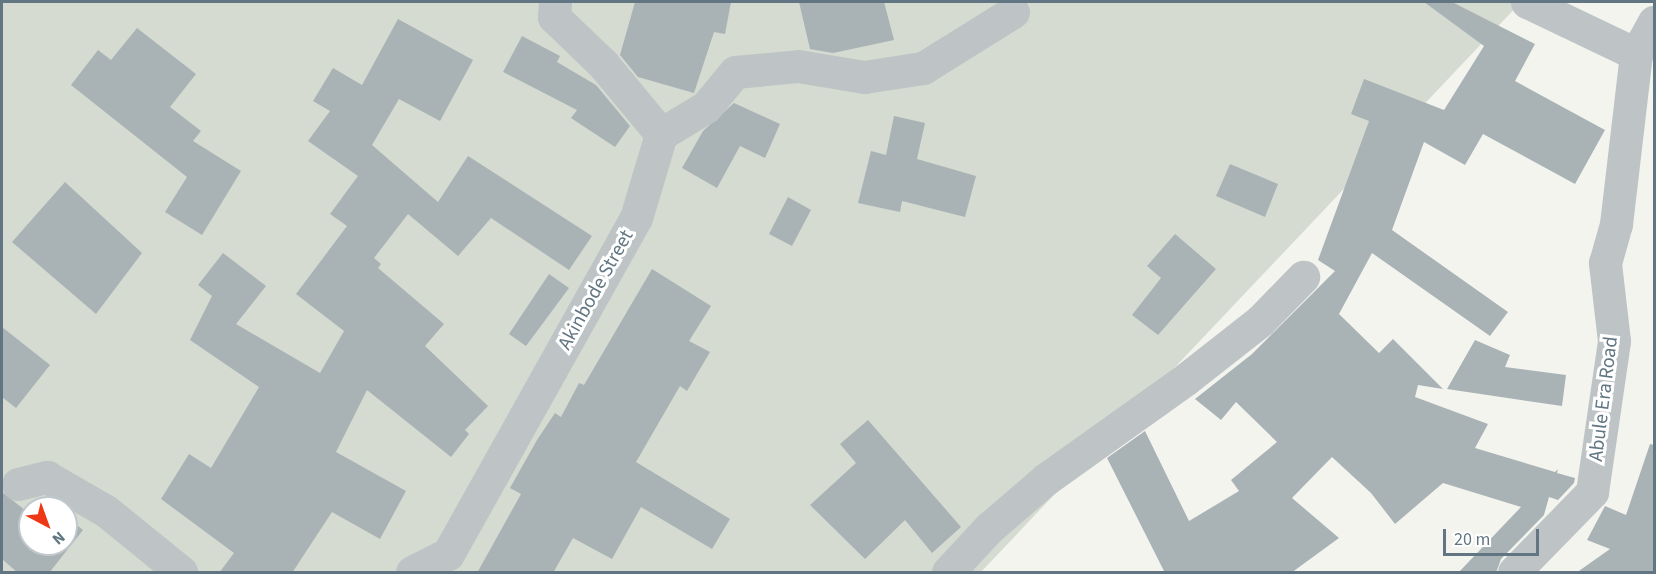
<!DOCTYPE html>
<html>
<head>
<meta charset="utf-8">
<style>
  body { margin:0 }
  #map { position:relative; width:1656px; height:574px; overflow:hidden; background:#f4f4ef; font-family:"Source Sans 3",sans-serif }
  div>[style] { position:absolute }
  .green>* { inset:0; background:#d5dbd0 }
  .building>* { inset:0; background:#a9b3b6 }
  .minor>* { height:33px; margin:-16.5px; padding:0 16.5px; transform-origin:16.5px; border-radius:16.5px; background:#bec4c6 }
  span { translate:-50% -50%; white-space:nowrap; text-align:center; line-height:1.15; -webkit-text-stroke:6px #fff; paint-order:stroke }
  .street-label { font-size:20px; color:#617682 }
  .frame { position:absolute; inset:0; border:3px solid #617682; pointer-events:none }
  .north { position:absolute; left:18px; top:496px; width:60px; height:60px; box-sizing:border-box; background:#fff; border:2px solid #c0c8cd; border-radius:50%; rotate:139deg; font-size:16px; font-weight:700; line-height:24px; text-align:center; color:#617682 }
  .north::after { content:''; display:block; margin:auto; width:21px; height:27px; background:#ee3815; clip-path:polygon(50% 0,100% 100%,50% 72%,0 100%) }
  .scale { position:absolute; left:1443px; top:529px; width:96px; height:27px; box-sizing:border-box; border:3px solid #617682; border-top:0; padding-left:8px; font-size:18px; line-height:21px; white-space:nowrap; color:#617682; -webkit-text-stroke:4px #fff; paint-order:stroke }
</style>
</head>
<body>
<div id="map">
  <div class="green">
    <div style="clip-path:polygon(evenodd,2px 2px,1521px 2px,981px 572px,2px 572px,2px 2px,30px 508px,66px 508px,66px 544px,30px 544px,30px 508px)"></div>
  </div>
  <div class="building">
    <div style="clip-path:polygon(635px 2px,731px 2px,725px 34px,714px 32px,694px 93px,638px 77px,620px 55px)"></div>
    <div style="clip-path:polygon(799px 2px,884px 2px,894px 40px,833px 53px,810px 49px)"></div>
    <div style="clip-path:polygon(1424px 2px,1452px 2px,1535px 44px,1515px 81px,1605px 130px,1575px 184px,1483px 134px,1465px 165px,1424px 142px,1392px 230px,1508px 312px,1490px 336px,1372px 253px,1339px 314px,1379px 353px,1393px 339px,1443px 389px,1418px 385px,1415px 397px,1488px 424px,1475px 448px,1555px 472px,1558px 469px,1557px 473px,1575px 478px,1574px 483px,1558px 500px,1549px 497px,1544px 515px,1501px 559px,1496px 573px,1458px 573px,1521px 507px,1443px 483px,1395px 524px,1371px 493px,1332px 457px,1292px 498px,1339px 538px,1291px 573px,1165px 573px,1107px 458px,1145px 431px,1189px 521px,1239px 491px,1231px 480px,1277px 442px,1236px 402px,1221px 420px,1195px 399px,1252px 354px,1335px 271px,1318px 260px,1369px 121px,1351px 114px,1364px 79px,1444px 110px,1484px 46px)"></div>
    <div style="clip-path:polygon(398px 19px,473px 60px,440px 121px,399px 99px,372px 145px,438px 202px,468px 156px,592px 236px,569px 270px,491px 218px,458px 256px,408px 214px,374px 258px,381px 264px,378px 268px,444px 324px,425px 346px,488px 406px,465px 430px,469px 434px,451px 457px,367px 390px,336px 452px,406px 491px,380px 539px,332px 512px,292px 573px,219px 573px,234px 553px,161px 499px,189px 454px,211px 468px,259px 387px,190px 340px,212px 296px,198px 285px,223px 253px,266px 286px,236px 324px,320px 373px,344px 331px,296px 294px,347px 226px,330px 214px,358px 176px,308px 141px,330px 111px,313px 101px,333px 68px,362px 85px)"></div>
    <div style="clip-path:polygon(137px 28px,196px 74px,170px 107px,201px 131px,193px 141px,241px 171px,202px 235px,165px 212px,187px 177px,71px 85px,98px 50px,111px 60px)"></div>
    <div style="clip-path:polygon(522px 36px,560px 56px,557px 62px,596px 85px,630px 126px,615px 147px,571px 118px,577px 110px,503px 72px)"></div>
    <div style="clip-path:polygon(734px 103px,780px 124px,765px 158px,740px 146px,717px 188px,682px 168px,703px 131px)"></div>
    <div style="clip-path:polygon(894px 116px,925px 123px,917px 159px,976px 176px,965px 217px,902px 201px,900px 212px,858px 203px,871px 151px,886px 155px)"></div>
    <div style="clip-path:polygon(1230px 164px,1278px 184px,1265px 217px,1216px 196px)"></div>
    <div style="clip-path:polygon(65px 182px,142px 253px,96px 314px,12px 242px)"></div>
    <div style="clip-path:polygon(788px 197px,811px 210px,792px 246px,769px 234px)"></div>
    <div style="clip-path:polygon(1175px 234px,1216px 269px,1158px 335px,1132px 315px,1161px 278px,1147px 266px)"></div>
    <div style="clip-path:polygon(652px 269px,711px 306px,689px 341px,710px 352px,687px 391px,680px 386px,636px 462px,730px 519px,712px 549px,641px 507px,612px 559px,573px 538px,553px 573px,477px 573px,521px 494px,510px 488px,537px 440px,555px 413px,561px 417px,579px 383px,584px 385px)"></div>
    <div style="clip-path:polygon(549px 274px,569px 288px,526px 346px,509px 334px)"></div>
    <div style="clip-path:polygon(2px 327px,50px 365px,16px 408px,2px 397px)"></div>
    <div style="clip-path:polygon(1475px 340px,1510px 355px,1505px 367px,1566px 375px,1562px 406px,1447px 389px)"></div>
    <div style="clip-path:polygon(868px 420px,961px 527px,932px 553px,905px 520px,865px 559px,810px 505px,856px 463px,840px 444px)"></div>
    <div style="clip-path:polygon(1650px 444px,1654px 445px,1654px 573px,1576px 573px,1610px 549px,1587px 540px,1605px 506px,1626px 515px)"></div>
    <div style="clip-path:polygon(2px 492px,30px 514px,30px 544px,66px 544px,66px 516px,83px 530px,49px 573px,18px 573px,2px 559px)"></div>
  </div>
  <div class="minor">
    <div style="left:1527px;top:2px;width:121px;rotate:25.5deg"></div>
    <div style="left:661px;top:134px;width:52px;rotate:-31deg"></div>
    <div style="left:706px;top:107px;width:45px;rotate:-50.4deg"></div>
    <div style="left:735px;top:72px;width:63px;rotate:-5.4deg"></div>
    <div style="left:798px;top:66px;width:67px;rotate:9.5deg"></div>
    <div style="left:864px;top:77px;width:60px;rotate:-8.7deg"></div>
    <div style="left:923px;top:68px;width:106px;rotate:-31.9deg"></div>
    <div style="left:18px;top:484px;width:30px;rotate:-14deg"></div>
    <div style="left:47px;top:477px;width:68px;rotate:30deg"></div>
    <div style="left:106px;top:511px;width:97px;rotate:39.1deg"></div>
    <div style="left:412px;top:572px;width:40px;rotate:-26.6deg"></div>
    <div style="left:448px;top:554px;width:385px;rotate:-60.8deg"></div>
    <div style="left:636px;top:218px;width:88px;rotate:-73.4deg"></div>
    <div style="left:661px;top:134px;width:91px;rotate:-129.6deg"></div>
    <div style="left:603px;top:64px;width:68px;rotate:-136.2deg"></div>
    <div style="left:554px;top:17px;width:15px;rotate:-86deg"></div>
    <div style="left:948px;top:572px;width:60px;rotate:-47deg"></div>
    <div style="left:989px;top:528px;width:75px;rotate:-40.7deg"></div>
    <div style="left:1046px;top:479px;width:172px;rotate:-35.5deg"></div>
    <div style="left:1186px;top:379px;width:94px;rotate:-38.1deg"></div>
    <div style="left:1260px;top:321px;width:62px;rotate:-45.7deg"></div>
    <div style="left:1514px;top:572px;width:112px;rotate:-45.7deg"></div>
    <div style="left:1592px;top:492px;width:153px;rotate:-81.7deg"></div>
    <div style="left:1614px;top:341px;width:79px;rotate:-96.6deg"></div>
    <div style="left:1605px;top:263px;width:41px;rotate:-74.2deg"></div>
    <div style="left:1616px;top:224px;width:171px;rotate:-83.3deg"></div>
    <div style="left:1636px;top:54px;width:37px;rotate:-61deg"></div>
  </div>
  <div class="street-label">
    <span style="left:596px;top:290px;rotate:-61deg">Akinbode Street</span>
    <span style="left:1604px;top:399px;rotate:-83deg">Abule Era Road</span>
  </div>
  <div class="frame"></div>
  <div class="north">N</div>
  <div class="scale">20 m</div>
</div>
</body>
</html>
